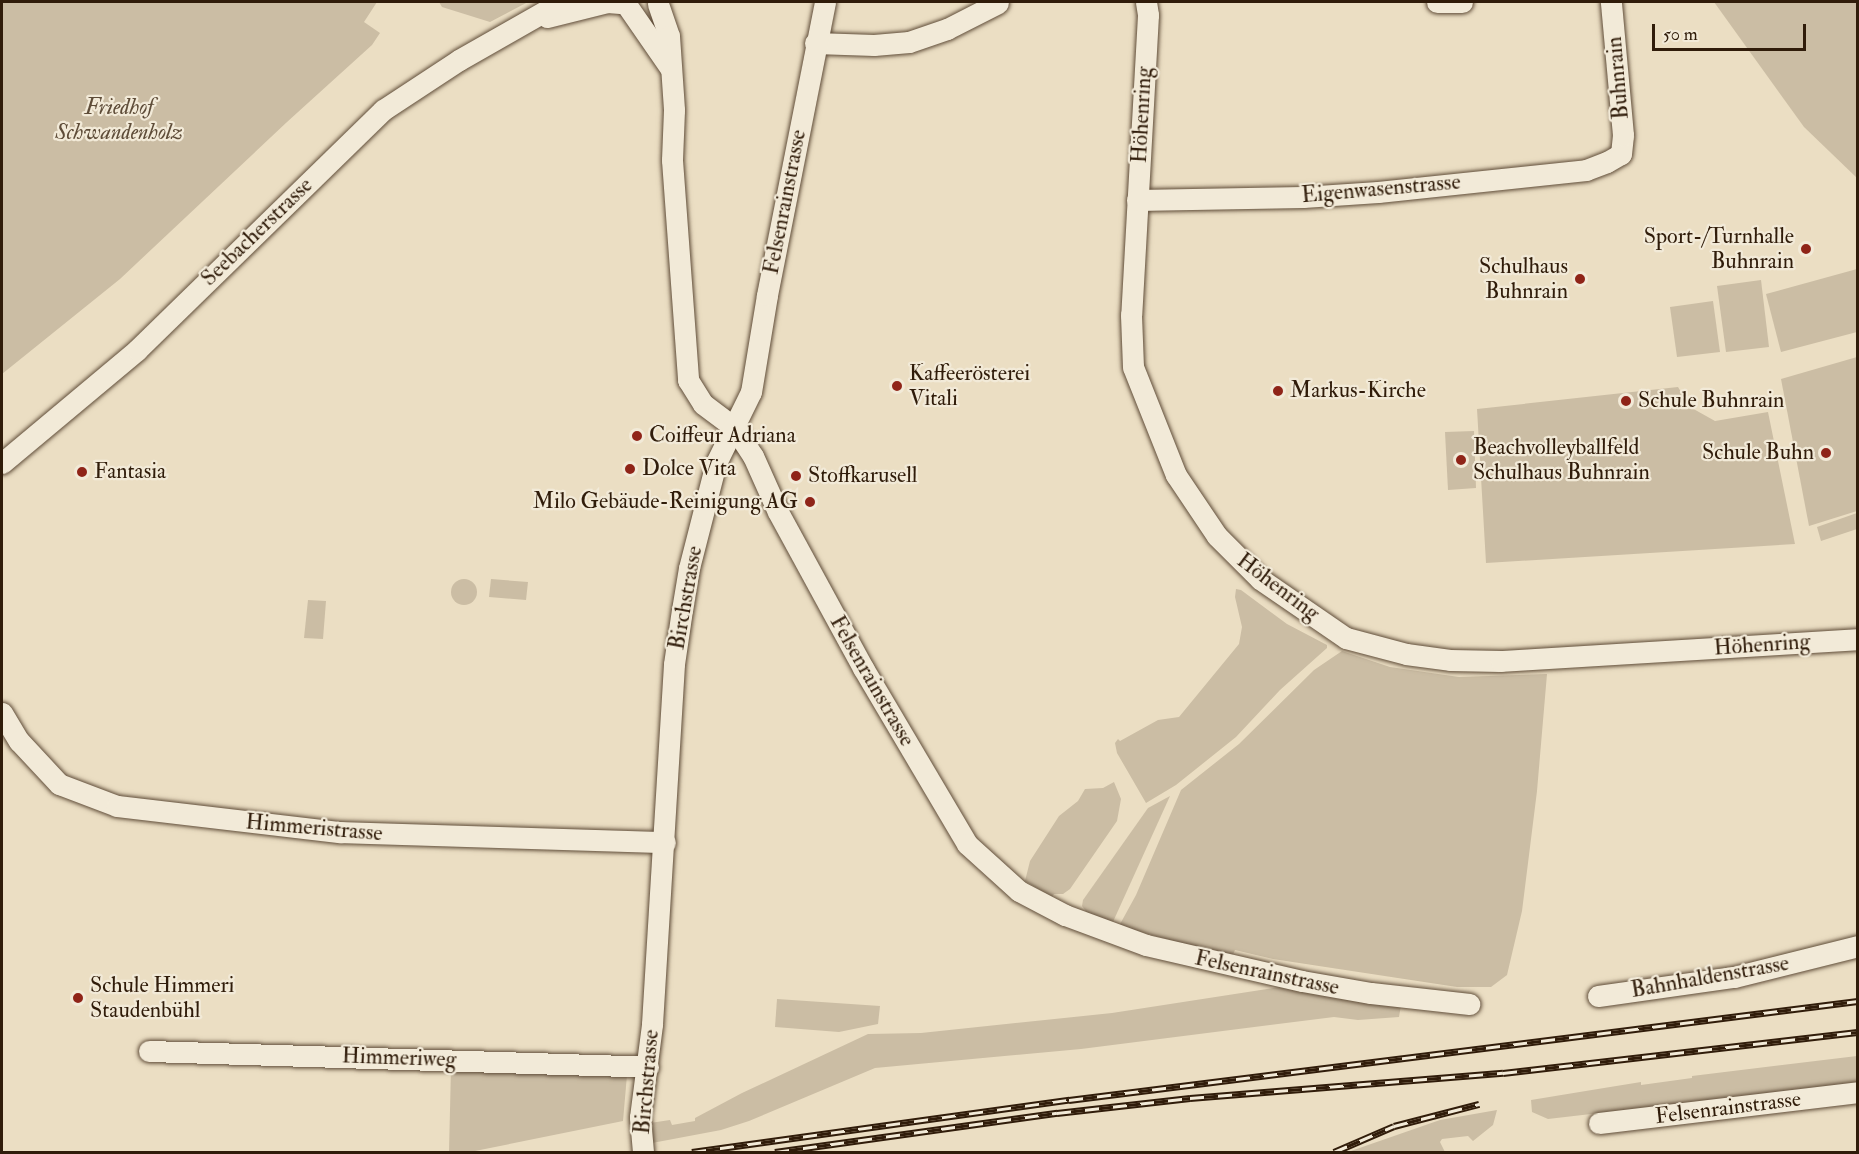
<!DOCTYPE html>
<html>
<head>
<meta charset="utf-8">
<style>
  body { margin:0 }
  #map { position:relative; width:1859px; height:1154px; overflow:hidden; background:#ebdec3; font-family:"IM FELL Double Pica",serif }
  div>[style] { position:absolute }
  .green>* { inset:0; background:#cbbda4 }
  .round { border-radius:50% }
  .roads { filter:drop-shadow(0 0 2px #5f4c38) drop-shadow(0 0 2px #5f4c38) }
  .minor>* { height:21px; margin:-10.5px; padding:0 10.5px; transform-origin:10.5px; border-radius:10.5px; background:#f2ead8 }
  .rail>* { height:7px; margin-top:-3.5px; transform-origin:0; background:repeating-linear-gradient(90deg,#f2ead8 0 14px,#301c0a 0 28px); box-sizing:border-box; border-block:2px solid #301c0a }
  .dots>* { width:16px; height:16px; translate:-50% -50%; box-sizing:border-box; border:3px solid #f2ead8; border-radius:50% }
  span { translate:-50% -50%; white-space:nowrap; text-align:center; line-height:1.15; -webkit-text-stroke:4.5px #f2ead8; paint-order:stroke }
  .street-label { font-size:22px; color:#301c0a }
  .park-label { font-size:22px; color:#5e4c38; font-style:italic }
  .poi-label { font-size:22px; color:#301c0a }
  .right { translate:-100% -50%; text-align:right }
  .left { translate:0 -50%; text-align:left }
  .frame { position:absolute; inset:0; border:3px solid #301c0a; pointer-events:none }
  .scale { position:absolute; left:1652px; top:24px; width:154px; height:27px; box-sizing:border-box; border:3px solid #301c0a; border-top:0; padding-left:8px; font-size:18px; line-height:21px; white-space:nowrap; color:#301c0a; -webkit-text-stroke:4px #f2ead8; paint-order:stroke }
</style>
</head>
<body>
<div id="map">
  <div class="green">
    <div style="clip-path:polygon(2px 2px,377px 2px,364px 22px,380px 33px,372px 45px,287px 122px,120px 279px,2px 374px)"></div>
    <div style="clip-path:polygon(439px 2px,528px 2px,490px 22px,442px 7px)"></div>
    <div style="clip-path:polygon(1714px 2px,1857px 2px,1857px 178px,1804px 127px)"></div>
    <div style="clip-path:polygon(1857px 269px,1857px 332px,1781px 352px,1766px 294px)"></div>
    <div style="clip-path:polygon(1761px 280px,1769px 347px,1726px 352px,1717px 286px)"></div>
    <div style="clip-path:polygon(1713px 301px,1720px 352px,1677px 357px,1670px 307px)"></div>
    <div style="clip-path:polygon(1857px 357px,1857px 511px,1809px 526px,1781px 379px)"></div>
    <div style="clip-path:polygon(1678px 387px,1690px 407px,1715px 421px,1768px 412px,1795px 544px,1486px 563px,1477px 409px)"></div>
    <div style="clip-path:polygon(1474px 431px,1476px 488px,1448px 490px,1445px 432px)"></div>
    <div style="clip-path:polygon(1857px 513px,1857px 529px,1821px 541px,1817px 527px)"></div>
    <div class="round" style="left:451px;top:579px;width:26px;height:26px"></div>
    <div style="clip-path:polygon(491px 579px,528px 582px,526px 600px,489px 597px)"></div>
    <div style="clip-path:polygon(1236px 589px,1241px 590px,1287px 624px,1327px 645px,1327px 648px,1280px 690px,1236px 737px,1176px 785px,1146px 803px,1117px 753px,1115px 743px,1118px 739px,1120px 741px,1158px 720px,1179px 717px,1239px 644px,1242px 627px,1235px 597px)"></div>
    <div style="clip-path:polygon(308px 600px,326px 601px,323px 639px,304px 638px)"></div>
    <div style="clip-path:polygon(1342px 651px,1390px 667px,1459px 677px,1547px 674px,1537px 791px,1522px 911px,1507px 975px,1491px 987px,1457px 987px,1273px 959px,1235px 950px,1232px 957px,1119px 926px,1136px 895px,1181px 790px,1239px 744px,1314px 670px)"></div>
    <div style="clip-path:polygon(1114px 782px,1121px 799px,1117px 821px,1070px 889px,1063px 894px,1054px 894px,1052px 897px,1025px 881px,1030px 861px,1059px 816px,1078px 801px,1085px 789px,1103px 788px)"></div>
    <div style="clip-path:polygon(1170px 796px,1112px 924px,1088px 914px,1082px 906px,1083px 900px,1148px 808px)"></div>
    <div style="clip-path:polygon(1286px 986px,1401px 1005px,1399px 1017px,1358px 1020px,1334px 1017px,1081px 1049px,875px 1068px,749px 1121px,721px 1130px,652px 1143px,650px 1123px,670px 1120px,672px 1125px,695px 1121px,695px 1118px,742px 1093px,868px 1034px,921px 1033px,1112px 1013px)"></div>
    <div style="clip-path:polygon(777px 999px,880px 1006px,878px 1024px,839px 1032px,775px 1027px)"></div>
    <div style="clip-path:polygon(1857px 1056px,1857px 1083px,1548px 1119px,1532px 1112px,1531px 1100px,1604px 1088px,1641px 1082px,1641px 1085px,1692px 1078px,1692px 1076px)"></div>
    <div style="clip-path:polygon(451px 1068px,627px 1075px,623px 1121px,470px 1152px,449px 1152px)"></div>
    <div style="clip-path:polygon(1497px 1110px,1493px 1125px,1473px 1141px,1468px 1136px,1442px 1139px,1440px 1142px,1445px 1152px,1348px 1152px,1440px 1120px)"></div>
  </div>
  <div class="roads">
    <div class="minor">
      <div style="left:1146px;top:2px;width:13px;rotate:81deg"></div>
      <div style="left:1148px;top:15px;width:300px;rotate:93.2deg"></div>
      <div style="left:1131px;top:315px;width:52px;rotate:87.8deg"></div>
      <div style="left:1133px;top:367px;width:116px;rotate:68.3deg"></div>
      <div style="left:1176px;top:475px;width:73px;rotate:56.1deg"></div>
      <div style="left:1217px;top:536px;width:61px;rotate:45deg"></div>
      <div style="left:1260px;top:579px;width:104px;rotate:34.5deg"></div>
      <div style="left:1346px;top:638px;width:62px;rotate:14.9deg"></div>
      <div style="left:1406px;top:654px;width:44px;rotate:7.8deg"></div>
      <div style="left:1450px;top:660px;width:51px;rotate:1.1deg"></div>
      <div style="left:1501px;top:661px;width:358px;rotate:-3.5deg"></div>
      <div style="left:1437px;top:2px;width:25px"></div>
      <div style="left:658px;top:4px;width:34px;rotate:71deg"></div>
      <div style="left:669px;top:36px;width:74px;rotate:86.1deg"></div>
      <div style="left:674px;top:110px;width:50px;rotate:92.3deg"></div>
      <div style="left:672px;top:160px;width:221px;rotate:85.8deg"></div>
      <div style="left:688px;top:380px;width:28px;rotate:58deg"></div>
      <div style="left:703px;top:404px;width:39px;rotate:37deg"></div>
      <div style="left:734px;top:427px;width:35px;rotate:57deg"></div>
      <div style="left:753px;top:456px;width:61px;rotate:65.9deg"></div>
      <div style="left:778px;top:512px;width:178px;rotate:61.4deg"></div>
      <div style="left:863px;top:668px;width:204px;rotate:59.4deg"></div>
      <div style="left:967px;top:844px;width:70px;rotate:42.1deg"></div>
      <div style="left:1019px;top:891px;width:52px;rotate:27.6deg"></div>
      <div style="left:1065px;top:915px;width:86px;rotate:20.3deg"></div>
      <div style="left:1146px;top:945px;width:160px;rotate:13deg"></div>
      <div style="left:1302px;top:981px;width:70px;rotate:9.9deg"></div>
      <div style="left:1371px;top:993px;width:99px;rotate:6.4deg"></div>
      <div style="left:628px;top:7px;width:75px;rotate:55.3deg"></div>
      <div style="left:547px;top:17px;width:62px;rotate:-14deg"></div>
      <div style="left:607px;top:2px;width:13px;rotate:4deg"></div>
      <div style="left:815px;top:43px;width:59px;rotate:1.9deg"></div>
      <div style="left:874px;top:45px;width:35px;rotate:-5deg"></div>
      <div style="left:909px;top:42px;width:40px;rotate:-18.9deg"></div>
      <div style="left:947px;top:29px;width:57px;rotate:-27deg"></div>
      <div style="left:1137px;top:200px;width:166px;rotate:-1deg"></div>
      <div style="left:1303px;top:197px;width:75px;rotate:-3.8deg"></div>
      <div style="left:1378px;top:192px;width:209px;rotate:-6deg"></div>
      <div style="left:1586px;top:170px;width:22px;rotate:-21deg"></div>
      <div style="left:1607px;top:162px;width:16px;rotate:-30deg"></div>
      <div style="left:1621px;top:154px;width:19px;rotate:-84deg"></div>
      <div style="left:1623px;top:135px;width:134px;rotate:-95.2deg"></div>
      <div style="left:2px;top:463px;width:176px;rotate:-39.9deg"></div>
      <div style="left:137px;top:350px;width:344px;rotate:-44.3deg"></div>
      <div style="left:383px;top:110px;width:91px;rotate:-33.3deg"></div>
      <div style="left:459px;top:60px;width:117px;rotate:-29.6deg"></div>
      <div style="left:2px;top:713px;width:33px;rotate:59deg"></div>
      <div style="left:19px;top:741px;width:59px;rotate:47.1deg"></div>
      <div style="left:59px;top:784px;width:62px;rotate:20.8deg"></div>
      <div style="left:117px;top:806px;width:225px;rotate:6.7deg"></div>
      <div style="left:340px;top:832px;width:325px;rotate:1.8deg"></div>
      <div style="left:1598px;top:996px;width:137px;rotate:-8deg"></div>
      <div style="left:1734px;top:977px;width:128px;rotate:-14deg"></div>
      <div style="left:149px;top:1051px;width:499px;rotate:1.8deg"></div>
      <div style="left:1599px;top:1123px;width:261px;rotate:-6.8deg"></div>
      <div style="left:643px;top:1152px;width:35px;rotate:-95deg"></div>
      <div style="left:640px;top:1117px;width:94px;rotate:-82.6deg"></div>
      <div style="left:652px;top:1024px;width:361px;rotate:-86.5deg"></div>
      <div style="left:674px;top:664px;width:55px;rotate:-81.6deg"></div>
      <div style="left:682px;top:610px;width:43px;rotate:-80.5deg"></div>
      <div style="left:689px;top:568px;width:108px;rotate:-75.6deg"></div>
      <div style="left:716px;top:463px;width:79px;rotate:-63.8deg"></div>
      <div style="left:751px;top:392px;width:98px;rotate:-80.6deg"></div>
      <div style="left:767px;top:295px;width:299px;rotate:-78.8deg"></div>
    </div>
  </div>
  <div class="rail">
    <div style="left:692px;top:1152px;width:381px;rotate:-7.9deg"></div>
    <div style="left:1069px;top:1100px;width:795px;rotate:-7.15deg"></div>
    <div style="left:775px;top:1152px;width:285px;rotate:-7.9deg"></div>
    <div style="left:1057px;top:1113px;width:134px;rotate:-6.4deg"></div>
    <div style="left:1190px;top:1098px;width:314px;rotate:-4.6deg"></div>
    <div style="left:1503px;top:1073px;width:357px;rotate:-6.6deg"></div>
    <div style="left:1334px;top:1152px;width:65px;rotate:-23.4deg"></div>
    <div style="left:1394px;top:1126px;width:88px;rotate:-14.5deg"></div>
  </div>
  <div class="dots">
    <div style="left:1806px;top:249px;background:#8f2418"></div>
    <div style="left:1580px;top:279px;background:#8f2418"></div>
    <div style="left:897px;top:386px;background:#8f2418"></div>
    <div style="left:1278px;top:391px;background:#8f2418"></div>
    <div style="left:1626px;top:401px;background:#8f2418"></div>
    <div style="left:637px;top:436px;background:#8f2418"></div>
    <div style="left:1826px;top:453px;background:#8f2418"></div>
    <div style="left:1461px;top:460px;background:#8f2418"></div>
    <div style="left:630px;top:469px;background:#8f2418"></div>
    <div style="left:82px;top:472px;background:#8f2418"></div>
    <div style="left:796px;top:476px;background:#8f2418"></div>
    <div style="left:810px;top:502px;background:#8f2418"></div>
    <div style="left:78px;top:998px;background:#8f2418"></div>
  </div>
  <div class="street-label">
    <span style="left:1618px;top:78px;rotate:-95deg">Buhnrain</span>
    <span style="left:1142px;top:115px;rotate:-87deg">Höhenring</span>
    <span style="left:1381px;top:189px;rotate:-5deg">Eigenwasenstrasse</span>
    <span style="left:785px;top:202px;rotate:-79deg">Felsenrainstrasse</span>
    <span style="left:257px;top:232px;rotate:-44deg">Seebacherstrasse</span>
    <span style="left:1278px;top:587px;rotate:37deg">Höhenring</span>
    <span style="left:686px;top:598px;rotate:-80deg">Birchstrasse</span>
    <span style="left:1762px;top:645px;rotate:-4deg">Höhenring</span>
    <span style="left:872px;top:681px;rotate:60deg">Felsenrainstrasse</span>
    <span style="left:314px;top:828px;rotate:5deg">Himmeristrasse</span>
    <span style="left:1267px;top:973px;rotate:12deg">Felsenrainstrasse</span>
    <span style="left:1710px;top:977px;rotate:-10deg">Bahnhaldenstrasse</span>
    <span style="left:399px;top:1058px;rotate:2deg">Himmeriweg</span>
    <span style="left:647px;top:1082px;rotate:-85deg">Birchstrasse</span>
    <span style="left:1728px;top:1108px;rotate:-7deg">Felsenrainstrasse</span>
  </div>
  <div class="park-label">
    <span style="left:119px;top:120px">Friedhof<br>Schwandenholz</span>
  </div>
  <div class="poi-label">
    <span class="right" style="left:1794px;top:249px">Sport-/Turnhalle<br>Buhnrain</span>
    <span class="right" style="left:1568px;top:279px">Schulhaus<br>Buhnrain</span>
    <span class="left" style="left:909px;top:386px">Kaffeerösterei<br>Vitali</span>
    <span class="left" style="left:1290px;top:391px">Markus-Kirche</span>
    <span class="left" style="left:1638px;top:401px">Schule Buhnrain</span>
    <span class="left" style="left:649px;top:436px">Coiffeur Adriana</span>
    <span class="left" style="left:1473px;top:460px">Beachvolleyballfeld<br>Schulhaus Buhnrain</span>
    <span class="right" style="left:1814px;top:453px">Schule Buhn</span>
    <span class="left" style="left:642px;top:469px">Dolce Vita</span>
    <span class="left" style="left:94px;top:472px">Fantasia</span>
    <span class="left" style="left:808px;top:476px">Stoffkarusell</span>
    <span class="right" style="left:798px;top:502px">Milo Gebäude-Reinigung AG</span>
    <span class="left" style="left:90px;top:998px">Schule Himmeri<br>Staudenbühl</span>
  </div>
  <div class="frame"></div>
  <div class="scale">50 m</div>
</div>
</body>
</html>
